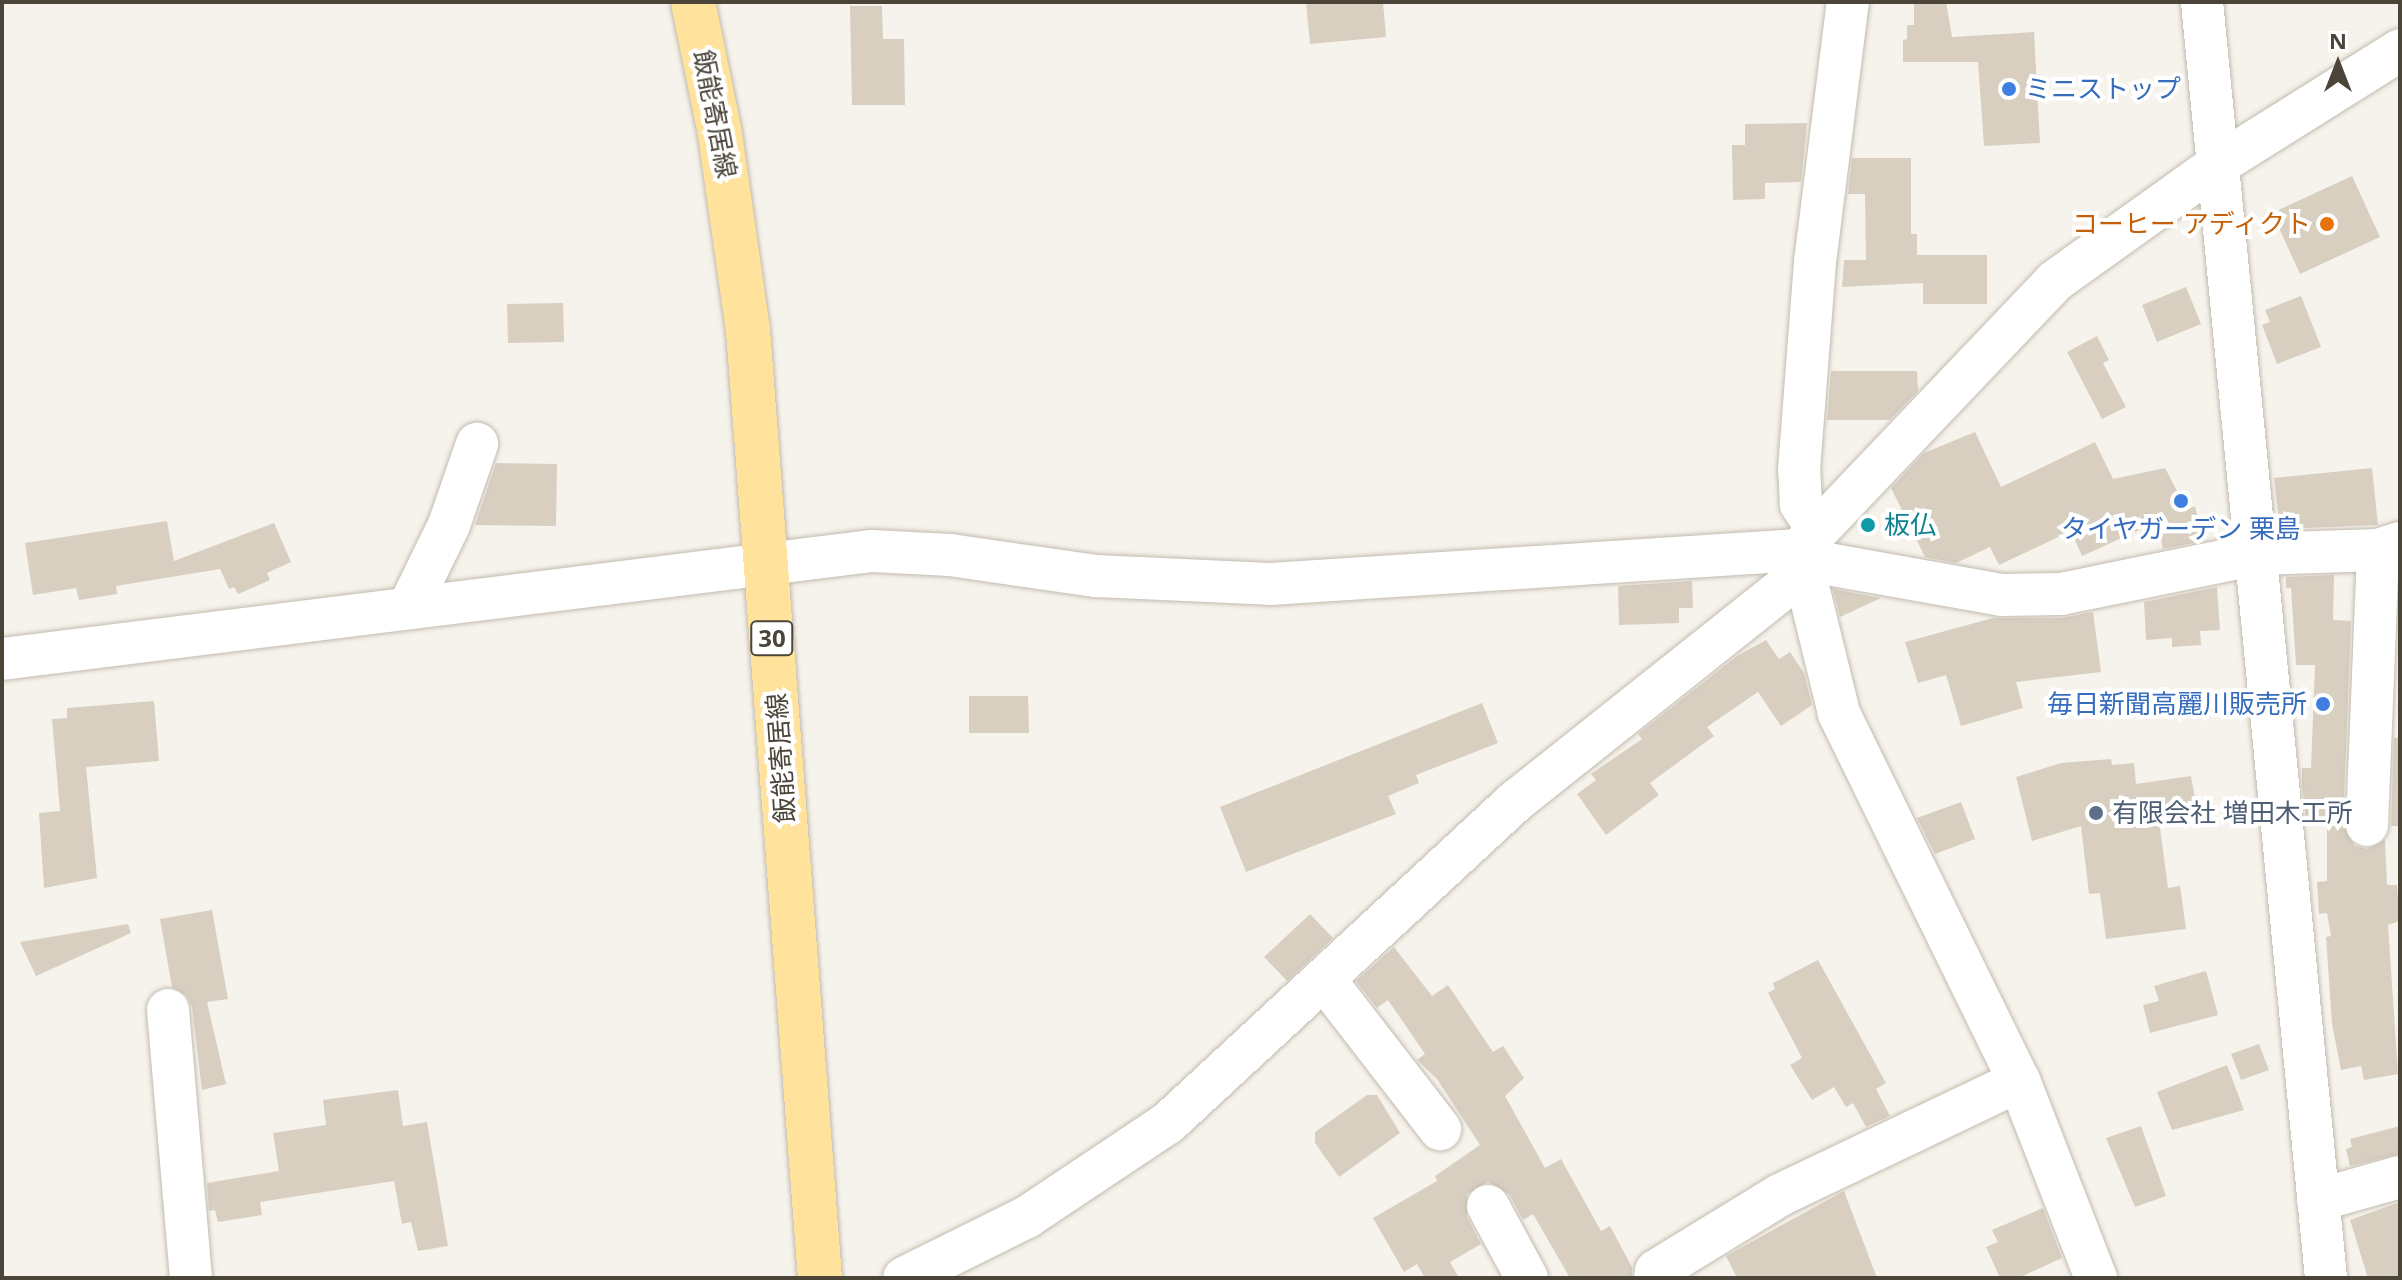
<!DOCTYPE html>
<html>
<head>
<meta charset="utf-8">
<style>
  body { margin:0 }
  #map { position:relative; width:2402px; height:1280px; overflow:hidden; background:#f6f3ec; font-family:"Open Sans","Noto Sans JP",sans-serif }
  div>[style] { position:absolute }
  .building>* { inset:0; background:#d8cfc1 }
  .roads { filter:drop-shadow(0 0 2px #c2bbae) drop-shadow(0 0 2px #c2bbae) }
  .minor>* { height:42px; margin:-21px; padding:0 21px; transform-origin:21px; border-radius:21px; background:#fff }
  .major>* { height:44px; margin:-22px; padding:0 22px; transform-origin:22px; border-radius:22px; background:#ffe39c }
  .dots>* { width:22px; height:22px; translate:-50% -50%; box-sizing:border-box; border:4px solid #fff; border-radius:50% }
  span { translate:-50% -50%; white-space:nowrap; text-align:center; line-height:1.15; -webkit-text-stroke:8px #fff; paint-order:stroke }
  .shield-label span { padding:2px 6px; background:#fff; border:2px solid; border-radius:6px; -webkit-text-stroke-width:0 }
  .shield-label { font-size:24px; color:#4b4439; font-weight:700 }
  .shop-label { font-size:26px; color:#366cbe }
  .left { translate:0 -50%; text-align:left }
  .right { translate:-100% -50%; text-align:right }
  .street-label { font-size:26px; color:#4b4439 }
  .food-label { font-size:26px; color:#c56008 }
  .culture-label { font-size:26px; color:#0d838f }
  .service-label { font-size:26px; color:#4e5e75 }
  .frame { position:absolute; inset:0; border:4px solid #4b4439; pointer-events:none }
  .north { position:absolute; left:2298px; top:24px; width:80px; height:80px; -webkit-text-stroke:6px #fff; paint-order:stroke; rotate:0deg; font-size:22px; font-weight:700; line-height:32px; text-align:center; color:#4b4439 }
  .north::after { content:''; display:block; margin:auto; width:28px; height:36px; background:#4b4439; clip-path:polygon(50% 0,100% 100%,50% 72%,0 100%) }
</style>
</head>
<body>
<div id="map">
  <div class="building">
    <div style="clip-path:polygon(1306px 2px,1383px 2px,1386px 37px,1310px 44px)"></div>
    <div style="clip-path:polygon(1914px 2px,1946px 2px,1952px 37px,2034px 32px,2040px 143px,1984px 146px,1978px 62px,1903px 62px,1903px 40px,1907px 39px,1907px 25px,1914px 25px)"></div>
    <div style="clip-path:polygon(850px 6px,882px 6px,883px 39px,904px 39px,905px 105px,852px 105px)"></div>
    <div style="clip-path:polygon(1807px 123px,1801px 182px,1765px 183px,1765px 199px,1733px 200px,1732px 145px,1745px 145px,1745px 124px)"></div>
    <div style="clip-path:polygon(1852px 158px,1911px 158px,1911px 234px,1917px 234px,1917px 255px,1987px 255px,1987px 304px,1923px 304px,1923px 283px,1842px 287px,1844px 260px,1866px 260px,1865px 194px,1848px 194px)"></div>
    <div style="clip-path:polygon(2352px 176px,2380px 237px,2300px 274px,2272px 213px)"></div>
    <div style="clip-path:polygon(2186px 287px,2201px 324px,2157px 342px,2142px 305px)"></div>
    <div style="clip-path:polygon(2301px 296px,2321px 347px,2277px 364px,2262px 325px,2270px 322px,2265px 310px)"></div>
    <div style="clip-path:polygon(563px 303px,564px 342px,508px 343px,507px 304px)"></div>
    <div style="clip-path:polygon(2097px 336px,2109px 360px,2103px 363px,2126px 407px,2102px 419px,2067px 352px)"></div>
    <div style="clip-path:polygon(1831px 371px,1917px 371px,1918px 391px,1890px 420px,1827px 420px)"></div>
    <div style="clip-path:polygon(1975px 432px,2001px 487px,2095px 442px,2113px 479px,2165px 468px,2187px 510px,2195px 506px,2203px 541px,2163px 549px,2157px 522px,2082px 556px,2071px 531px,1999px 565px,1990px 547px,1956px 563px,1925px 557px,1891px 488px,1924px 453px)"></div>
    <div style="clip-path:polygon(496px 463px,557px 464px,556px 526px,475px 525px)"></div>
    <div style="clip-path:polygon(2372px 468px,2378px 525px,2280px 529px,2274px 478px)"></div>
    <div style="clip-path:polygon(167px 521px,174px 561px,274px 523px,291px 562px,267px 573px,270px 580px,238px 594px,234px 587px,229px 589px,220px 569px,116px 586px,117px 594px,79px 600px,76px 588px,33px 595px,25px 543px)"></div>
    <div style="clip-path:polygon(2334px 575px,2333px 620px,2351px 621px,2343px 825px,2355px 846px,2367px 849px,2385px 840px,2387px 885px,2397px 885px,2400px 921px,2388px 925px,2398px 1074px,2364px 1080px,2361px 1066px,2341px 1070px,2332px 1024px,2326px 937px,2331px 936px,2327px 913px,2319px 914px,2317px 882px,2327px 881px,2327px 819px,2306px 819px,2302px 785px,2302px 768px,2311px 768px,2315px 665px,2296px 665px,2291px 588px,2286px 588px,2286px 577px)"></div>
    <div style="clip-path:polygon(1692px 581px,1693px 608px,1679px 608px,1679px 623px,1619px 625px,1618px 586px)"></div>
    <div style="clip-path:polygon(2217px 587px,2220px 630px,2200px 631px,2201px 645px,2172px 647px,2172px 638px,2146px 640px,2144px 602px)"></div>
    <div style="clip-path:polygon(1833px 589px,1881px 598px,1840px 617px)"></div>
    <div style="clip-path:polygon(2093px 612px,2101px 672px,2016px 682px,2023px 708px,1961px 726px,1946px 675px,1918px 683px,1905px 642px,1993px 618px,2061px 618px)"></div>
    <div style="clip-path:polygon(1766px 640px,1779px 659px,1790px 652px,1804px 673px,1812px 705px,1781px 726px,1758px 692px,1707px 727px,1714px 736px,1650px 783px,1659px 795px,1606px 835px,1577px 794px,1596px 780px,1591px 774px,1642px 739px,1638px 734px,1737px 656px)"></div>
    <div style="clip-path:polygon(969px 696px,1028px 696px,1029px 733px,969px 733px)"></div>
    <div style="clip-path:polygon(154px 701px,159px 761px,86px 767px,97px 878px,44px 888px,39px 813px,60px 811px,52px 719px,67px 718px,67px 708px)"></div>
    <div style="clip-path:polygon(1482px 703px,1498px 743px,1416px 775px,1419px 783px,1388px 796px,1396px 814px,1246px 872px,1220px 807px)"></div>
    <div style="clip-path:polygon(2394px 738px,2400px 738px,2400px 826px,2391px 826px)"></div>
    <div style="clip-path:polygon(2111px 759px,2112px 765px,2134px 763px,2136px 784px,2191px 776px,2198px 814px,2159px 820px,2168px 888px,2180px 886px,2186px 929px,2106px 939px,2100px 893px,2089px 894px,2081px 826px,2032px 841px,2016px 777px,2061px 763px)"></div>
    <div style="clip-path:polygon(1961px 802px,1975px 839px,1935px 854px,1917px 818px)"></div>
    <div style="clip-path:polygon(212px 910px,228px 999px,207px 1002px,226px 1084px,202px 1090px,192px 1007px,187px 996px,172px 987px,160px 919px)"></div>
    <div style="clip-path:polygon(1310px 914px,1333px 938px,1287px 981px,1264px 957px)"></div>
    <div style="clip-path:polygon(128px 924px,131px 933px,36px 976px,20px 942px)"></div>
    <div style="clip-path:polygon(1394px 947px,1432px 996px,1448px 985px,1493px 1052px,1503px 1046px,1524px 1078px,1505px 1096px,1545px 1168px,1561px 1159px,1601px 1231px,1610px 1226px,1632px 1267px,1632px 1278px,1570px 1278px,1533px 1214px,1523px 1220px,1509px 1194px,1488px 1182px,1467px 1194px,1467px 1217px,1481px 1244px,1450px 1262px,1459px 1278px,1425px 1278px,1417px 1264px,1404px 1272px,1373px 1218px,1437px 1181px,1435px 1176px,1480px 1145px,1437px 1079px,1417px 1060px,1425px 1054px,1388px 1000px,1377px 1008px,1356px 981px)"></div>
    <div style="clip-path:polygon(1818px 960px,1886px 1083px,1876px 1089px,1890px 1116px,1866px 1127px,1853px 1103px,1846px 1107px,1834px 1087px,1812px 1100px,1790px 1065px,1802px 1058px,1768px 993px,1775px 989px,1773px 983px)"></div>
    <div style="clip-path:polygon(2206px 971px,2218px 1015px,2150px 1033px,2143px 1005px,2159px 1001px,2154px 986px)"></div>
    <div style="clip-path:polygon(2259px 1044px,2269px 1070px,2241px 1080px,2231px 1054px)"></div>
    <div style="clip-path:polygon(2227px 1065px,2244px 1110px,2172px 1130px,2157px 1092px)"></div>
    <div style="clip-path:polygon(398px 1090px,403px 1126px,427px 1122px,448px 1246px,418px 1251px,411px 1222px,402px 1224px,394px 1181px,260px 1202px,262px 1215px,218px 1222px,215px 1210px,209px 1211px,207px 1183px,279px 1171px,273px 1133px,326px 1125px,323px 1100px)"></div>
    <div style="clip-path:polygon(1367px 1095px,1377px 1095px,1400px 1133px,1339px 1177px,1315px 1143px,1315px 1132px)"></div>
    <div style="clip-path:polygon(2141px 1126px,2166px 1196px,2135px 1207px,2106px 1138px)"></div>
    <div style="clip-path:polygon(2400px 1126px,2400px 1154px,2350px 1166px,2346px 1149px,2352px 1147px,2350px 1139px)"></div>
    <div style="clip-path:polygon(1844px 1191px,1877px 1278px,1737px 1278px,1726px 1256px)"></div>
    <div style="clip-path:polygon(2400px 1202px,2400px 1278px,2368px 1278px,2350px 1220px)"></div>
    <div style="clip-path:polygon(2043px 1208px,2062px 1258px,2018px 1278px,2000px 1278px,1986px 1247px,1998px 1242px,1992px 1230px)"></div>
  </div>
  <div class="roads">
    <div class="minor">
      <div style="left:2202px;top:2px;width:1282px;rotate:84.45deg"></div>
      <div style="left:1817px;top:529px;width:30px;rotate:-123deg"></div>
      <div style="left:1801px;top:504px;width:34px;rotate:-93deg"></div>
      <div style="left:1799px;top:470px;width:209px;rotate:-85.6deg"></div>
      <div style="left:1815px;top:262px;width:262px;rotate:-82.8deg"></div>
      <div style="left:409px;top:607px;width:91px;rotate:-64deg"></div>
      <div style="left:449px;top:525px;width:86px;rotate:-70.9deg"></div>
      <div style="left:2px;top:659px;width:877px;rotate:-7.08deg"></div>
      <div style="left:872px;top:551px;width:78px;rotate:2.9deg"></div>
      <div style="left:950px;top:555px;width:148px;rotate:8.2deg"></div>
      <div style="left:1096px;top:576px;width:174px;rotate:2.6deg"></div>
      <div style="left:1270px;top:584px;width:530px;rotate:-3.68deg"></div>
      <div style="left:1799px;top:550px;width:26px;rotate:29deg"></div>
      <div style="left:1822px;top:563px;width:182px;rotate:10.1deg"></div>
      <div style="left:2001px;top:595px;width:60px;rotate:-1deg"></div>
      <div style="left:2061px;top:594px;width:200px;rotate:-11.5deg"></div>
      <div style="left:2257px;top:554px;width:121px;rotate:-1.9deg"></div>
      <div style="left:2378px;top:550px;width:23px;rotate:-18deg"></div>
      <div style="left:2367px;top:825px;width:275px;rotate:-87.7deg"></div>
      <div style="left:1324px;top:979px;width:190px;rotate:52.3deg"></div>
      <div style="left:168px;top:1010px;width:269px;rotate:85.1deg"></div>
      <div style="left:2318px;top:1200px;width:85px;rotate:-15.7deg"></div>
      <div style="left:1488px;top:1206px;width:82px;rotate:61.6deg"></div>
      <div style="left:904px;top:1278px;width:137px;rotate:-26.4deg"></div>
      <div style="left:1027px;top:1217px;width:169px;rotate:-33.7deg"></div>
      <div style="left:1168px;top:1123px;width:476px;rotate:-42.8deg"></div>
      <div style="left:1517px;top:800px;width:364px;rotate:-38.5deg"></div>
      <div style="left:1655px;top:1278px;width:7px;rotate:-82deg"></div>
      <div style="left:1656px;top:1271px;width:145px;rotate:-31.5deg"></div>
      <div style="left:1780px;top:1195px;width:265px;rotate:-25.5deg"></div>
      <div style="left:2096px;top:1278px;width:212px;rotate:-111.3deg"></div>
      <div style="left:2019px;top:1081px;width:410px;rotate:-116.1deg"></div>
      <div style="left:1839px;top:713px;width:168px;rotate:-103.8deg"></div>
      <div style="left:1799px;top:550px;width:371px;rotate:-46.4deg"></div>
      <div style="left:2055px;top:281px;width:199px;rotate:-35.6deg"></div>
      <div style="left:2217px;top:165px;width:216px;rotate:-32.1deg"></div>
    </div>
    <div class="major">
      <div style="left:693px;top:2px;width:135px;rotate:78.4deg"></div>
      <div style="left:720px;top:134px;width:198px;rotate:81.9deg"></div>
      <div style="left:748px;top:330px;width:951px;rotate:85.66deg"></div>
    </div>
  </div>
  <div class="dots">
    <div style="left:2009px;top:89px;background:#3f7fe0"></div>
    <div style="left:2327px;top:224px;background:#e8710a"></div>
    <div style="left:2181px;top:501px;background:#3f7fe0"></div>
    <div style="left:1868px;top:525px;background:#0f9aa8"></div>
    <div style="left:2323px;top:704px;background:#3f7fe0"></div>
    <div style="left:2096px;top:813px;background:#5c6f8a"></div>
  </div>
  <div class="shield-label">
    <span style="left:772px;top:638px">30</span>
  </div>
  <div class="shop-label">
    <span class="left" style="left:2025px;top:89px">ミニストップ</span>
    <span style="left:2181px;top:529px">タイヤガーデン 栗島</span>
    <span class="right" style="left:2307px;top:704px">毎日新聞高麗川販売所</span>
  </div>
  <div class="street-label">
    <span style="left:715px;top:114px;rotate:79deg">飯能寄居線</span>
    <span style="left:781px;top:758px;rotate:-94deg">飯能寄居線</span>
  </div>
  <div class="food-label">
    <span class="right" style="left:2311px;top:224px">コーヒー アディクト</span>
  </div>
  <div class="culture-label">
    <span class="left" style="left:1884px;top:525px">板仏</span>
  </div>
  <div class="service-label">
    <span class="left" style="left:2112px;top:813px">有限会社 増田木工所</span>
  </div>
  <div class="frame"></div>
  <div class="north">N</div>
</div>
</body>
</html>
